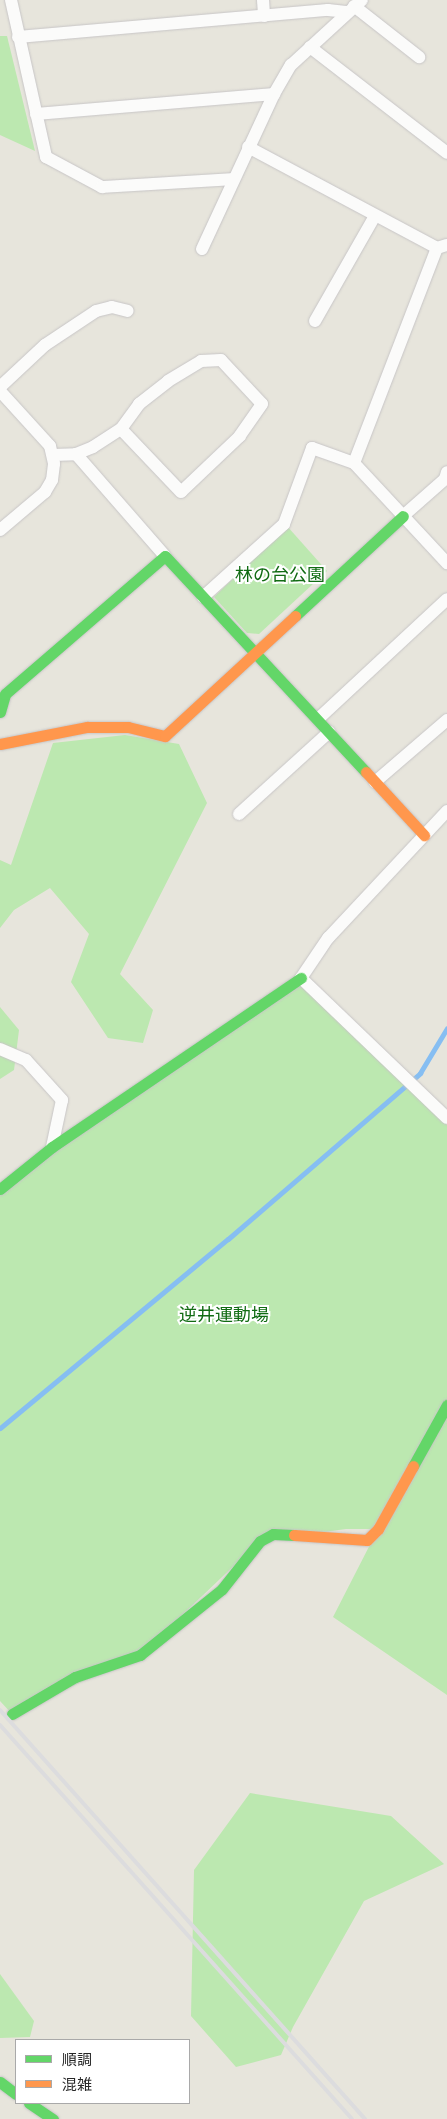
<!DOCTYPE html>
<html>
<head>
<meta charset="utf-8">
<style>
  body { margin:0 }
  #map { position:relative; width:447px; height:2119px; overflow:hidden; background:#e7e5dc; font-family:"Exo 2","Noto Sans JP",sans-serif }
  div>[style] { position:absolute }
  .green>* { inset:0; background:#bce8b0 }
  .stream>* { height:5px; margin:-2.5px; padding:0 2.5px; transform-origin:2.5px; border-radius:2.5px; background:#86bef2 }
  .roads { filter:drop-shadow(0 0 1px #c7c5c6) drop-shadow(0 0 1px #c7c5c6) }
  .street>* { height:12px; margin:-6px; padding:0 6px; transform-origin:6px; border-radius:6px; background:#fbfbfa }
  .fast>* { height:11px; margin:-5.5px; padding:0 5.5px; transform-origin:5.5px; border-radius:5.5px; background:#63d668 }
  .slow>* { height:11px; margin:-5.5px; padding:0 5.5px; transform-origin:5.5px; border-radius:5.5px; background:#ff974d }
  .rail>* { height:4px; margin:-2px; padding:0 2px; transform-origin:2px; border-radius:2px; background:#dcdcde }
  span { translate:-50% -50%; white-space:nowrap; text-align:center; line-height:1.15; -webkit-text-stroke:4px #fff; paint-order:stroke }
  .park-label { font-size:18px; color:#116b13 }
  .legend { position:absolute; left:15px; top:2039px; width:175px; height:65px; box-sizing:border-box; background:#fff; border:1px solid #a9a9a9; margin:0; padding:6px 9px; list-style:none; font-size:15px; color:#272727 }
  .legend li { display:flex; align-items:center; gap:10px; height:25px }
  .legend b { width:25px; border:1px solid #a9a9a9 }
</style>
</head>
<body>
<div id="map">
  <div class="green">
    <div style="clip-path:polygon(0 36px,7px 36px,35px 151px,0 135px)"></div>
    <div style="clip-path:polygon(287px 526px,327px 571px,259px 634px,247px 633px,214px 597px)"></div>
    <div style="clip-path:polygon(125px 735px,179px 744px,207px 803px,120px 974px,153px 1010px,143px 1043px,108px 1038px,71px 982px,89px 934px,50px 888px,14px 910px,0 928px,0 860px,11px 865px,53px 743px)"></div>
    <div style="clip-path:polygon(301px 978px,396px 1068px,447px 1125px,447px 1695px,333px 1617px,378px 1529px,346px 1529px,260px 1541px,140px 1655px,12px 1714px,0 1701px,0 1189px)"></div>
    <div style="clip-path:polygon(0 1007px,19px 1030px,14px 1070px,0 1079px)"></div>
    <div style="clip-path:polygon(250px 1793px,391px 1816px,444px 1864px,364px 1901px,293px 2027px,281px 2055px,236px 2067px,191px 2016px,194px 1870px)"></div>
    <div style="clip-path:polygon(0 1974px,34px 2021px,30px 2037px,0 2038px)"></div>
  </div>
  <div class="stream">
    <div style="left:0;top:1428px;width:296px;rotate:-39.7deg"></div>
    <div style="left:228px;top:1239px;width:254px;rotate:-40.8deg"></div>
    <div style="left:420px;top:1073px;width:52px;rotate:-59deg"></div>
  </div>
  <div class="roads">
    <div class="street">
      <div style="left:11px;top:0;width:161px;rotate:77.4deg"></div>
      <div style="left:46px;top:157px;width:64px;rotate:28.2deg"></div>
      <div style="left:102px;top:187px;width:131px;rotate:-3.5deg"></div>
      <div style="left:263px;top:0;width:16px;rotate:86deg"></div>
      <div style="left:354px;top:6px;width:83px;rotate:38.1deg"></div>
      <div style="left:18px;top:37px;width:311px;rotate:-5deg"></div>
      <div style="left:328px;top:10px;width:18px;rotate:6deg"></div>
      <div style="left:310px;top:47px;width:173px;rotate:37.7deg"></div>
      <div style="left:36px;top:114px;width:239px;rotate:-4.8deg"></div>
      <div style="left:248px;top:147px;width:214px;rotate:28.1deg"></div>
      <div style="left:437px;top:248px;width:10px;rotate:-17deg"></div>
      <div style="left:202px;top:249px;width:171px;rotate:-65.1deg"></div>
      <div style="left:274px;top:94px;width:34px;rotate:-60deg"></div>
      <div style="left:291px;top:65px;width:96px;rotate:-42.5deg"></div>
      <div style="left:315px;top:321px;width:121px;rotate:-60.3deg"></div>
      <div style="left:0;top:387px;width:62px;rotate:-43deg"></div>
      <div style="left:45px;top:345px;width:61px;rotate:-33.7deg"></div>
      <div style="left:96px;top:311px;width:16px;rotate:-14deg"></div>
      <div style="left:112px;top:307px;width:16px;rotate:14deg"></div>
      <div style="left:0;top:391px;width:74px;rotate:47.7deg"></div>
      <div style="left:50px;top:446px;width:18px;rotate:77deg"></div>
      <div style="left:54px;top:464px;width:16px;rotate:97deg"></div>
      <div style="left:52px;top:480px;width:14px;rotate:120deg"></div>
      <div style="left:45px;top:492px;width:59px;rotate:139.8deg"></div>
      <div style="left:76px;top:454px;width:135px;rotate:48.9deg"></div>
      <div style="left:53px;top:455px;width:23px;rotate:-2deg"></div>
      <div style="left:76px;top:454px;width:18px;rotate:-22deg"></div>
      <div style="left:93px;top:447px;width:33px;rotate:-33deg"></div>
      <div style="left:121px;top:429px;width:31px;rotate:-54deg"></div>
      <div style="left:139px;top:404px;width:37px;rotate:-38deg"></div>
      <div style="left:168px;top:381px;width:39px;rotate:-31deg"></div>
      <div style="left:201px;top:361px;width:20px;rotate:-3deg"></div>
      <div style="left:221px;top:360px;width:60px;rotate:47deg"></div>
      <div style="left:262px;top:404px;width:39px;rotate:125deg"></div>
      <div style="left:240px;top:436px;width:81px;rotate:136.5deg"></div>
      <div style="left:181px;top:492px;width:87px;rotate:-133.6deg"></div>
      <div style="left:354px;top:463px;width:230px;rotate:-68.9deg"></div>
      <div style="left:403px;top:516px;width:56px;rotate:-41.4deg"></div>
      <div style="left:445px;top:479px;width:7px;rotate:-74deg"></div>
      <div style="left:203px;top:597px;width:109px;rotate:-42deg"></div>
      <div style="left:284px;top:524px;width:81px;rotate:-69.8deg"></div>
      <div style="left:312px;top:448px;width:45px;rotate:19.7deg"></div>
      <div style="left:354px;top:463px;width:137px;rotate:47.1deg"></div>
      <div style="left:318px;top:719px;width:176px;rotate:-42.9deg"></div>
      <div style="left:375px;top:782px;width:95px;rotate:-40.7deg"></div>
      <div style="left:447px;top:811px;width:174px;rotate:133.1deg"></div>
      <div style="left:328px;top:938px;width:48px;rotate:124deg"></div>
      <div style="left:301px;top:978px;width:202px;rotate:43.8deg"></div>
      <div style="left:239px;top:814px;width:122px;rotate:-42.3deg"></div>
      <div style="left:0;top:1049px;width:28px;rotate:23deg"></div>
      <div style="left:26px;top:1060px;width:54px;rotate:48deg"></div>
      <div style="left:62px;top:1100px;width:48px;rotate:102deg"></div>
    </div>
    <div class="fast">
      <div style="left:295px;top:616px;width:147px;rotate:-42.8deg"></div>
      <div style="left:0;top:712px;width:19px;rotate:-74deg"></div>
      <div style="left:5px;top:694px;width:211px;rotate:-40.8deg"></div>
      <div style="left:165px;top:556px;width:295px;rotate:47.1deg"></div>
      <div style="left:0;top:1189px;width:67px;rotate:-38.9deg"></div>
      <div style="left:52px;top:1147px;width:301px;rotate:-34.2deg"></div>
      <div style="left:413px;top:1466px;width:70px;rotate:-60.9deg"></div>
      <div style="left:12px;top:1714px;width:73px;rotate:-30.4deg"></div>
      <div style="left:75px;top:1677px;width:69px;rotate:-18.7deg"></div>
      <div style="left:140px;top:1655px;width:105px;rotate:-38.8deg"></div>
      <div style="left:222px;top:1589px;width:61px;rotate:-51.6deg"></div>
      <div style="left:260px;top:1541px;width:15px;rotate:-28deg"></div>
      <div style="left:273px;top:1534px;width:21px;rotate:3deg"></div>
      <div style="left:0;top:2082px;width:20px;rotate:37deg"></div>
      <div style="left:29px;top:2103px;width:29px;rotate:34deg"></div>
    </div>
    <div class="slow">
      <div style="left:0;top:744px;width:89px;rotate:-11.1deg"></div>
      <div style="left:87px;top:727px;width:41px"></div>
      <div style="left:128px;top:727px;width:38px;rotate:14deg"></div>
      <div style="left:165px;top:736px;width:177px;rotate:-42.7deg"></div>
      <div style="left:366px;top:772px;width:86px;rotate:47.4deg"></div>
      <div style="left:294px;top:1535px;width:73px;rotate:3.9deg"></div>
      <div style="left:367px;top:1540px;width:16px;rotate:-45deg"></div>
      <div style="left:378px;top:1529px;width:72px;rotate:-60.9deg"></div>
    </div>
  </div>
  <div class="rail">
    <div style="left:0;top:1710px;width:548px;rotate:48.25deg"></div>
    <div style="left:0;top:1725px;width:528px;rotate:48.22deg"></div>
  </div>
  <div class="park-label">
    <span style="left:280px;top:574px">林の台公園</span>
    <span style="left:224px;top:1314px">逆井運動場</span>
  </div>
  <ul class="legend">
  <li><b style="height:6px;background:#63d668"></b>順調</li>
  <li><b style="height:6px;background:#ff974d"></b>混雑</li>
  </ul>
</div>
</body>
</html>
